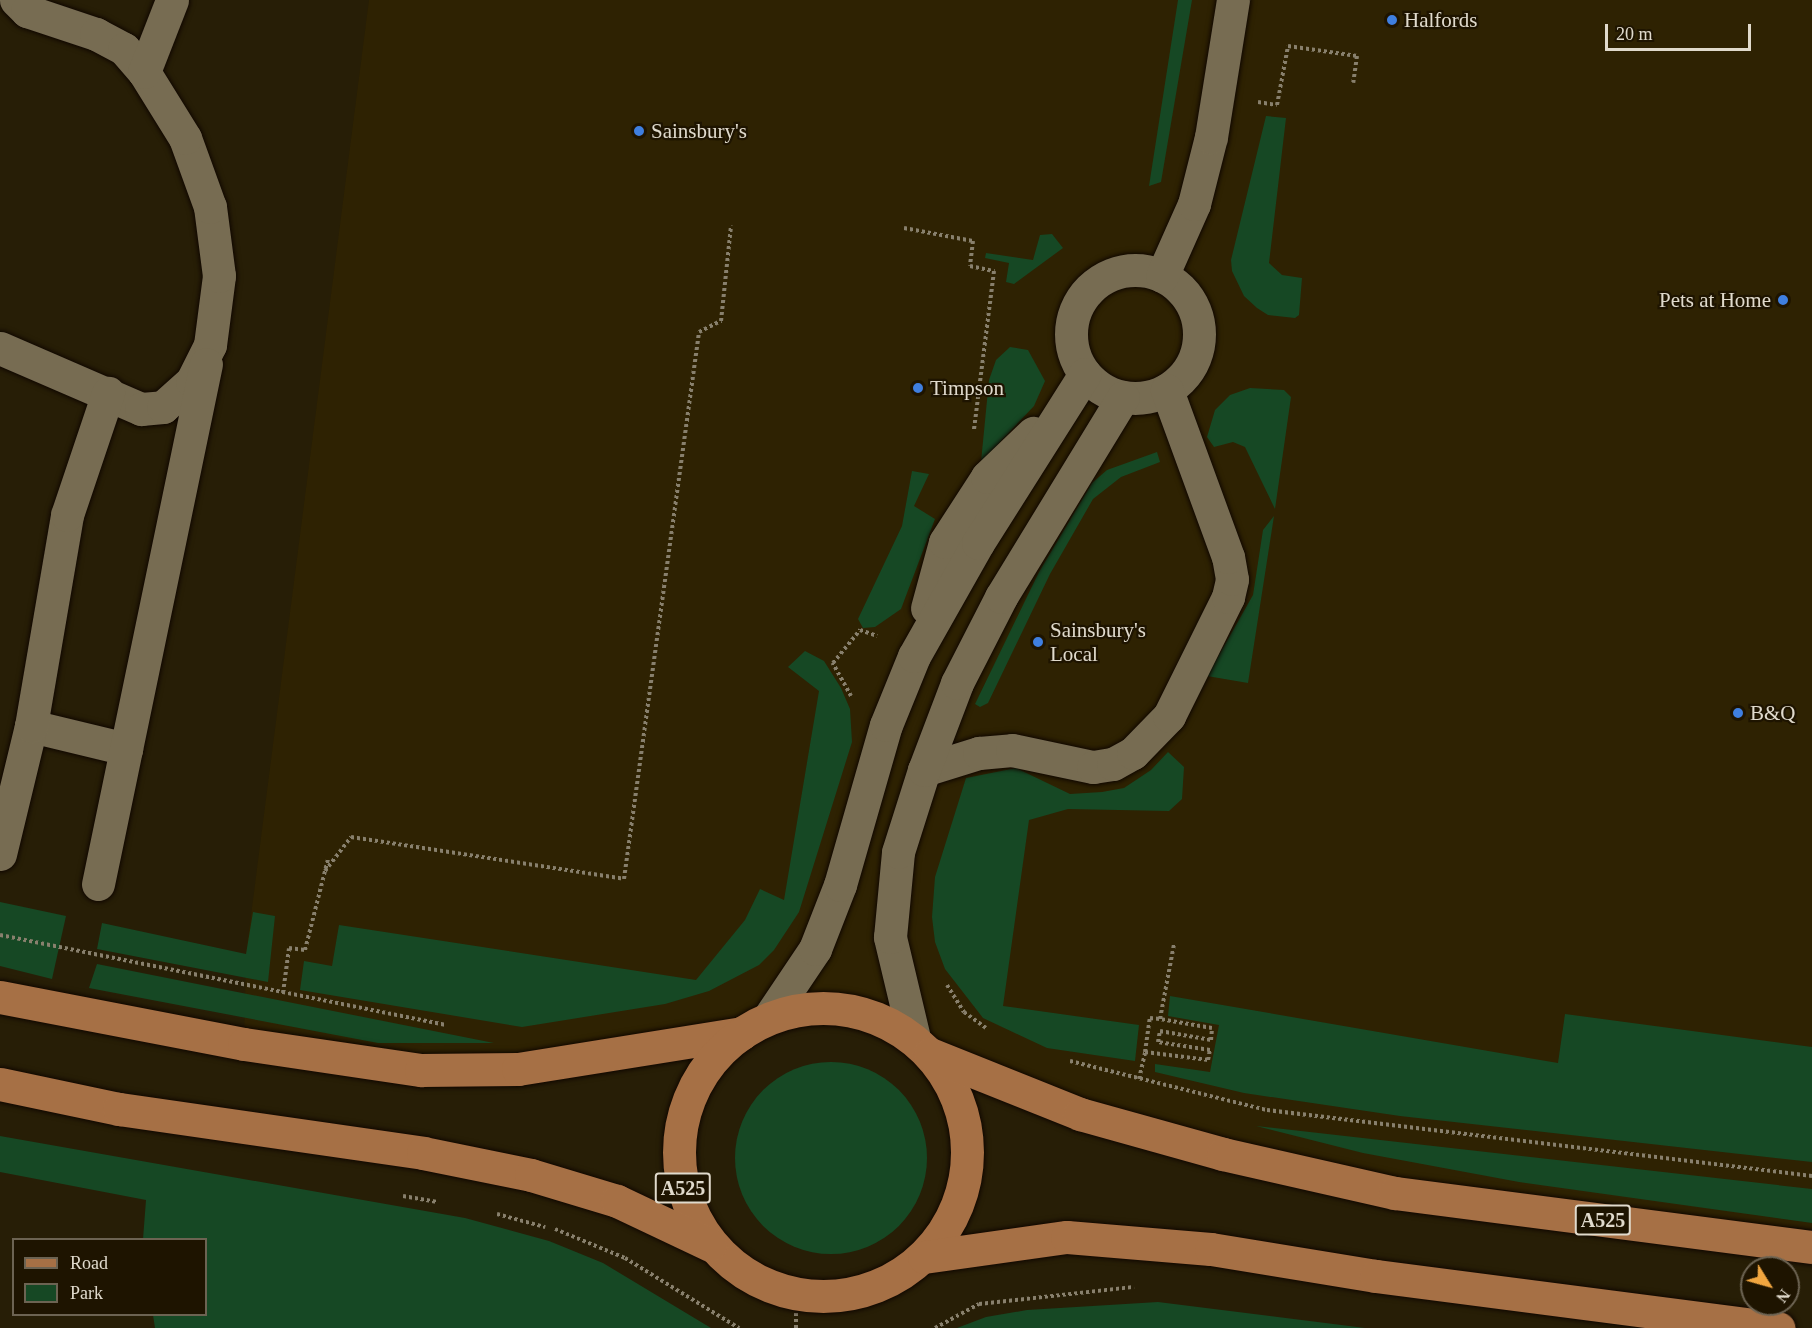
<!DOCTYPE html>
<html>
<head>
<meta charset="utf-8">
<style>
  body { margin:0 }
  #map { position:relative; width:1812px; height:1328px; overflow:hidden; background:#271e06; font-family:Georgia,serif }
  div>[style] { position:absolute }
  .built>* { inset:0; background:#2e2202 }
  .green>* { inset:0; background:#164824 }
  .round { border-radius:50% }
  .path>* { height:4px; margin-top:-2px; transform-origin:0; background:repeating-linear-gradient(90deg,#88806d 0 3px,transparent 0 6px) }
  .roads { filter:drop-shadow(0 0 2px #100700) drop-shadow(0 0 2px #100700) }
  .minor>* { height:33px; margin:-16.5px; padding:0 16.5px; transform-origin:16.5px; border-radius:16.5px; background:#776c52 }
  .minor>.ring { margin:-16.5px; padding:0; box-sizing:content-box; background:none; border:33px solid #776c52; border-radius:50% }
  .major>* { height:33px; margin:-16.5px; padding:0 16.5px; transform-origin:16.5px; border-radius:16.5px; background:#a67045 }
  .major>.ring { margin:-16.5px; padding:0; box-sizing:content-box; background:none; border:33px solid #a67045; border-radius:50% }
  .dots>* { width:16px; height:16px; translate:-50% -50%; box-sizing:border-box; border:3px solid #1e1400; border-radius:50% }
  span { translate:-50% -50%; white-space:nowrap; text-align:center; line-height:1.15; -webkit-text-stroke:4.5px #1e1400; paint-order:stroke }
  .shield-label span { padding:2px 4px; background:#1e1400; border:2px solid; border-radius:4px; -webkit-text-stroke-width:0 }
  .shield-label { font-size:20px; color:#e0dacc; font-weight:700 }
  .poi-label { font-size:21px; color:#e0dacc }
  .left { translate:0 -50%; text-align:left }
  .right { translate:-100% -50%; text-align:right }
  .legend { position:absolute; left:12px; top:1238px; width:195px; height:78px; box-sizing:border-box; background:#1e1400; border:2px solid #6c6352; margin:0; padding:8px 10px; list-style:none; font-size:18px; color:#e0dacc }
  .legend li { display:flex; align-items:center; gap:12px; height:30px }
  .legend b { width:30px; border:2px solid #6c6352 }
  .north { position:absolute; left:1740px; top:1256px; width:60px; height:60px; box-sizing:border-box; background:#1e1400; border:2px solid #6c6352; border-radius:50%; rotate:127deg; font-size:16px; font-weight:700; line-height:24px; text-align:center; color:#e0dacc }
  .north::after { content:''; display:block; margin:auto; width:21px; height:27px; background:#f1a640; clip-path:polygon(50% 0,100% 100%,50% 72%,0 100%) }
  .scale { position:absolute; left:1605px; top:24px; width:146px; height:27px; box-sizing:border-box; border:3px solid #e0dacc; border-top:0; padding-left:8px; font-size:18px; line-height:21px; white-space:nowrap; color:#e0dacc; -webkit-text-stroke:4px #1e1400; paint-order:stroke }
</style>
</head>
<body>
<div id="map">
  <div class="built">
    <div style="clip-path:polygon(369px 0,1812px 0,1812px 1229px,1395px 1193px,927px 1053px,870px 1014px,820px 1006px,727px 1043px,518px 1069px,244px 1044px,246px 954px)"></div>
  </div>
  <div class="green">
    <div style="clip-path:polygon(1178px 0,1192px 0,1161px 182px,1149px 186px)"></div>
    <div style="clip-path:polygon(1266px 116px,1286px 118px,1269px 263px,1282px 275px,1302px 278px,1299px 315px,1295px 318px,1268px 315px,1257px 308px,1244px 296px,1232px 271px,1231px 260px)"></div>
    <div style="clip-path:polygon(1052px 234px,1063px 248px,1014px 284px,1006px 282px,1009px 263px,985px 258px,986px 253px,1033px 260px,1040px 235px)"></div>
    <div style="clip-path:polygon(1010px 347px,1028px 350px,1045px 381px,1034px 406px,981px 462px,989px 380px,996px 360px)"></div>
    <div style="clip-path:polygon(1250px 388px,1284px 390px,1291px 397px,1275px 509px,1245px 447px,1233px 442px,1214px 447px,1207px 437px,1215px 410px,1230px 395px)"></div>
    <div style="clip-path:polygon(1157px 452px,1160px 462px,1121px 477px,1093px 499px,1050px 574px,988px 703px,980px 707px,975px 704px,1039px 572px,1092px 483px,1107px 470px)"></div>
    <div style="clip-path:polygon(912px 471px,929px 474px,914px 506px,935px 519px,901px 609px,875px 627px,863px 628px,858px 619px,902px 526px)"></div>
    <div style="clip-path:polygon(1274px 516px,1248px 683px,1207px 676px,1253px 595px,1263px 530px)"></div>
    <div style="clip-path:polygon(805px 651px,824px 661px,841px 688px,850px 709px,852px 742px,799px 912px,774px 950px,759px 965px,709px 991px,665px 1004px,522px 1027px,300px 990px,304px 961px,332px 966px,339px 925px,696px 980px,745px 920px,760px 889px,784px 900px,819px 691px,788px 667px)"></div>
    <div style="clip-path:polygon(1168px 752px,1184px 767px,1182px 799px,1169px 811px,1068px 809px,1029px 820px,1003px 1006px,1139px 1025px,1135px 1061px,1047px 1048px,983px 1018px,945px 969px,935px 942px,932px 917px,935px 877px,966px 778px,1016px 768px,1070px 794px,1102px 792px,1124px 788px,1151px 770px)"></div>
    <div style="clip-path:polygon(0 902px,66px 916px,52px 979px,0 966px)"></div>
    <div style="clip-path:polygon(253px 912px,275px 916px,268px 982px,97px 949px,102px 923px,246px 954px)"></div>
    <div style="clip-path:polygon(97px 964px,494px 1043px,378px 1043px,89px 988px)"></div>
    <div style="clip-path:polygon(1170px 996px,1558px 1063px,1565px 1014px,1812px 1047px,1812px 1162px,1400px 1116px,1244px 1093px,1155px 1072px,1155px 1064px,1210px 1072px,1219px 1025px,1168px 1016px)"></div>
    <div class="round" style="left:735px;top:1062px;width:192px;height:192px"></div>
    <div style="clip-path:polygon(1256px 1126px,1812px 1189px,1812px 1223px,1519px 1182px,1363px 1153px)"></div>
    <div style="clip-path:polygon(0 1136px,465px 1218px,549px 1241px,603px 1263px,711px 1328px,155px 1328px,153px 1315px,206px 1314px,206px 1240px,143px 1239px,146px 1200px,0 1172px)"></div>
    <div style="clip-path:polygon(1158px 1302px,1365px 1328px,957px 1328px,986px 1317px,1027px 1310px)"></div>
  </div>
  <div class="path">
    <div style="left:1258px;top:102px;width:19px;rotate:9deg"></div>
    <div style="left:1277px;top:105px;width:60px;rotate:-79.4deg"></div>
    <div style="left:1288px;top:46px;width:70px;rotate:8.2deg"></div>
    <div style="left:1357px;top:56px;width:27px;rotate:98deg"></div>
    <div style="left:904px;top:228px;width:70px;rotate:10.7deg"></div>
    <div style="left:973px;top:241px;width:25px;rotate:97deg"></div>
    <div style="left:970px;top:266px;width:25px;rotate:12deg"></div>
    <div style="left:994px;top:271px;width:160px;rotate:97.2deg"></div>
    <div style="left:851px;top:696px;width:38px;rotate:-119deg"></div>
    <div style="left:833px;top:663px;width:43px;rotate:-50.7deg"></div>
    <div style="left:860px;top:630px;width:18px;rotate:19deg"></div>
    <div style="left:325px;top:871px;width:43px;rotate:-52.6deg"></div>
    <div style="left:351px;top:837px;width:276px;rotate:8.7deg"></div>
    <div style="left:624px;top:879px;width:552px;rotate:-82.19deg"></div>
    <div style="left:699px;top:332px;width:25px;rotate:-27deg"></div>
    <div style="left:721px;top:321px;width:96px;rotate:-84deg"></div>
    <div style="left:0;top:935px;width:455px;rotate:11.4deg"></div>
    <div style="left:947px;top:985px;width:32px;rotate:58deg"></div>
    <div style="left:964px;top:1012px;width:27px;rotate:36deg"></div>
    <div style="left:283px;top:993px;width:45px;rotate:-82.4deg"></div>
    <div style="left:289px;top:948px;width:16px;rotate:7deg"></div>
    <div style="left:305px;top:950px;width:94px;rotate:-75.8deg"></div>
    <div style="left:1145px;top:1052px;width:34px;rotate:-82deg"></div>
    <div style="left:1150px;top:1018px;width:10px;rotate:6deg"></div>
    <div style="left:1070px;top:1061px;width:203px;rotate:14deg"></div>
    <div style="left:1267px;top:1110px;width:549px;rotate:6.9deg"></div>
    <div style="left:1139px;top:1079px;width:28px;rotate:-77deg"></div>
    <div style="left:1145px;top:1052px;width:64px;rotate:7.2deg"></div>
    <div style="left:1208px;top:1060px;width:10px;rotate:-79deg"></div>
    <div style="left:1210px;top:1050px;width:53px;rotate:-171.3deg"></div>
    <div style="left:1158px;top:1042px;width:11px;rotate:-80deg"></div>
    <div style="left:1160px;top:1031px;width:52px;rotate:10deg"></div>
    <div style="left:1211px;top:1040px;width:12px;rotate:-85deg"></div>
    <div style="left:1212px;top:1028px;width:53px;rotate:-170.2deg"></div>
    <div style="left:1160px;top:1019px;width:76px;rotate:-79.4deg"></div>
    <div style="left:403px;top:1196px;width:35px;rotate:10deg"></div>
    <div style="left:497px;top:1214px;width:50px;rotate:15.2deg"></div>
    <div style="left:555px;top:1229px;width:76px;rotate:22.5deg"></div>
    <div style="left:625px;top:1258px;width:134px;rotate:31.6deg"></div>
    <div style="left:796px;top:1328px;width:32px;rotate:-90deg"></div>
    <div style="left:935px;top:1328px;width:50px;rotate:-28.6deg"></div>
    <div style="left:979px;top:1304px;width:156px;rotate:-6.3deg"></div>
  </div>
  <div class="roads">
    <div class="minor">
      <div style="left:16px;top:0;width:16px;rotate:45deg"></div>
      <div style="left:27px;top:11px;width:73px;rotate:18.4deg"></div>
      <div style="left:96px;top:34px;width:32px;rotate:28deg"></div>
      <div style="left:124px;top:49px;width:30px;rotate:49deg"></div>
      <div class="ring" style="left:1071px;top:270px;width:95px;height:95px"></div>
      <div style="left:1162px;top:276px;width:79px;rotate:-66deg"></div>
      <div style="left:1194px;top:204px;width:69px;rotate:-75.8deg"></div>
      <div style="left:1211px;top:137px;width:139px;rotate:-80.9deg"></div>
      <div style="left:0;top:348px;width:154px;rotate:23.4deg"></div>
      <div style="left:141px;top:409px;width:22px;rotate:-5deg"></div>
      <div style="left:163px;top:407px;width:39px;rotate:-42deg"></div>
      <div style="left:192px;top:381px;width:40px;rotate:-63.4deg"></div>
      <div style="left:210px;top:345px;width:70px;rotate:-82.6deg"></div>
      <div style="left:219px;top:276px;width:70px;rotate:-97.4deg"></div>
      <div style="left:210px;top:207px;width:73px;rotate:-109.9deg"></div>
      <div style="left:185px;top:138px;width:78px;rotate:-121.8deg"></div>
      <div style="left:144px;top:72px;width:77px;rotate:-68.7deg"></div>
      <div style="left:927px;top:608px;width:68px;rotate:-74.7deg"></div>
      <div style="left:945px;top:542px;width:77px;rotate:-57.1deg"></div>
      <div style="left:987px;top:477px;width:64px;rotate:-43.7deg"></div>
      <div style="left:31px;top:726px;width:98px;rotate:13.6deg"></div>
      <div style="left:924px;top:770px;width:58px;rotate:-17.2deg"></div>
      <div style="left:979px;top:753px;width:33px;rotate:-5deg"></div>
      <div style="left:1012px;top:750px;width:83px;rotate:11.9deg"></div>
      <div style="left:1093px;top:767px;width:20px;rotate:-9deg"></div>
      <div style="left:1113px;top:764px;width:23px;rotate:-29deg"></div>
      <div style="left:1133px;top:753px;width:52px;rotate:-45.8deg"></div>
      <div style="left:1169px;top:716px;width:133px;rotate:-63.6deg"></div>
      <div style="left:1228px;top:597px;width:18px;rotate:-77deg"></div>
      <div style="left:1232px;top:579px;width:22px;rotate:-100deg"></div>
      <div style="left:1228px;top:557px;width:178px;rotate:-110.1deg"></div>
      <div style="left:0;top:854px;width:132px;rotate:-76.4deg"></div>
      <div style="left:31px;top:726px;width:214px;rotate:-80.3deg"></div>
      <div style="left:67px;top:515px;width:129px;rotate:-71.4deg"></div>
      <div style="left:98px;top:884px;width:531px;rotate:-78.27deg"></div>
      <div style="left:770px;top:1016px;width:81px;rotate:-56.1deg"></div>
      <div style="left:815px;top:949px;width:69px;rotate:-68.7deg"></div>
      <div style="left:840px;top:885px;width:166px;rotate:-74deg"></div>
      <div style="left:886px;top:725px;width:74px;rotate:-67.9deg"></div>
      <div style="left:914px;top:656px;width:130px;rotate:-60.5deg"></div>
      <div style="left:978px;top:543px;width:200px;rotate:-57.7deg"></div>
      <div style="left:914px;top:1038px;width:104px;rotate:-103.4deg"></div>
      <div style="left:890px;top:937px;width:85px;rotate:-84.6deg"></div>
      <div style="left:898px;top:852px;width:86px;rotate:-72.4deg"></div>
      <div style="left:924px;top:770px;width:93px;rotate:-69.2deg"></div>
      <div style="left:957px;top:683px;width:97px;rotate:-62.9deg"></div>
      <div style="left:1001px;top:597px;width:234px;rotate:-58.6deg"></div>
    </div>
    <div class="major">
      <div style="left:0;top:997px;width:248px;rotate:10.9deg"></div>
      <div style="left:244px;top:1044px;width:179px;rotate:8.4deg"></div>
      <div style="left:421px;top:1070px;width:97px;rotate:-0.6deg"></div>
      <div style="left:518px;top:1069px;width:227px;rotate:-9.1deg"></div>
      <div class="ring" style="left:679px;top:1008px;width:255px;height:255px"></div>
      <div style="left:930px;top:1054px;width:162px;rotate:21.8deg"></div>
      <div style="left:1080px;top:1114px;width:148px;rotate:15.6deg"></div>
      <div style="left:1223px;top:1154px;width:176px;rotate:12.8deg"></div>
      <div style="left:1395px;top:1193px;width:420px;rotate:7.4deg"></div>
      <div style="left:0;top:1084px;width:122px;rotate:11.9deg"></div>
      <div style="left:119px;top:1109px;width:307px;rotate:8.2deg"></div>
      <div style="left:423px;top:1153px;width:110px;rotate:11.5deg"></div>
      <div style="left:531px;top:1175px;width:90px;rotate:16.8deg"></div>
      <div style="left:617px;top:1201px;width:103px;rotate:25.3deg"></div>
      <div style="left:924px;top:1257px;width:144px;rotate:-8deg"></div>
      <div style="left:1067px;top:1237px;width:144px;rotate:4.8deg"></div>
      <div style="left:1211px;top:1249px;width:167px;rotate:9.3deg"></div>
      <div style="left:1376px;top:1276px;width:406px;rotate:7.4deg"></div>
    </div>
  </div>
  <div class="dots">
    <div style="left:1392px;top:20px;background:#3f7fe0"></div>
    <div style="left:639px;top:131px;background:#3f7fe0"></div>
    <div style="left:1783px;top:300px;background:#3f7fe0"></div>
    <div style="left:918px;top:388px;background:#3f7fe0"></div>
    <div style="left:1038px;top:642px;background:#3f7fe0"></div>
    <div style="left:1738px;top:713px;background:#3f7fe0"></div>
  </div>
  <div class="shield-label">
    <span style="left:683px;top:1188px">A525</span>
    <span style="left:1603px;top:1220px">A525</span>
  </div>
  <div class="poi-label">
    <span class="left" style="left:1404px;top:20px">Halfords</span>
    <span class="left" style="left:651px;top:131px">Sainsbury's</span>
    <span class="right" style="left:1771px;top:300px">Pets at Home</span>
    <span class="left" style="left:930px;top:388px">Timpson</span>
    <span class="left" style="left:1050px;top:642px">Sainsbury's<br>Local</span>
    <span class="left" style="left:1750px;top:713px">B&amp;Q</span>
  </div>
  <ul class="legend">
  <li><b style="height:8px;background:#a67045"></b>Road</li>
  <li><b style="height:16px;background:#164824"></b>Park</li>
  </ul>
  <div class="north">N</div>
  <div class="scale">20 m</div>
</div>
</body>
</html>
